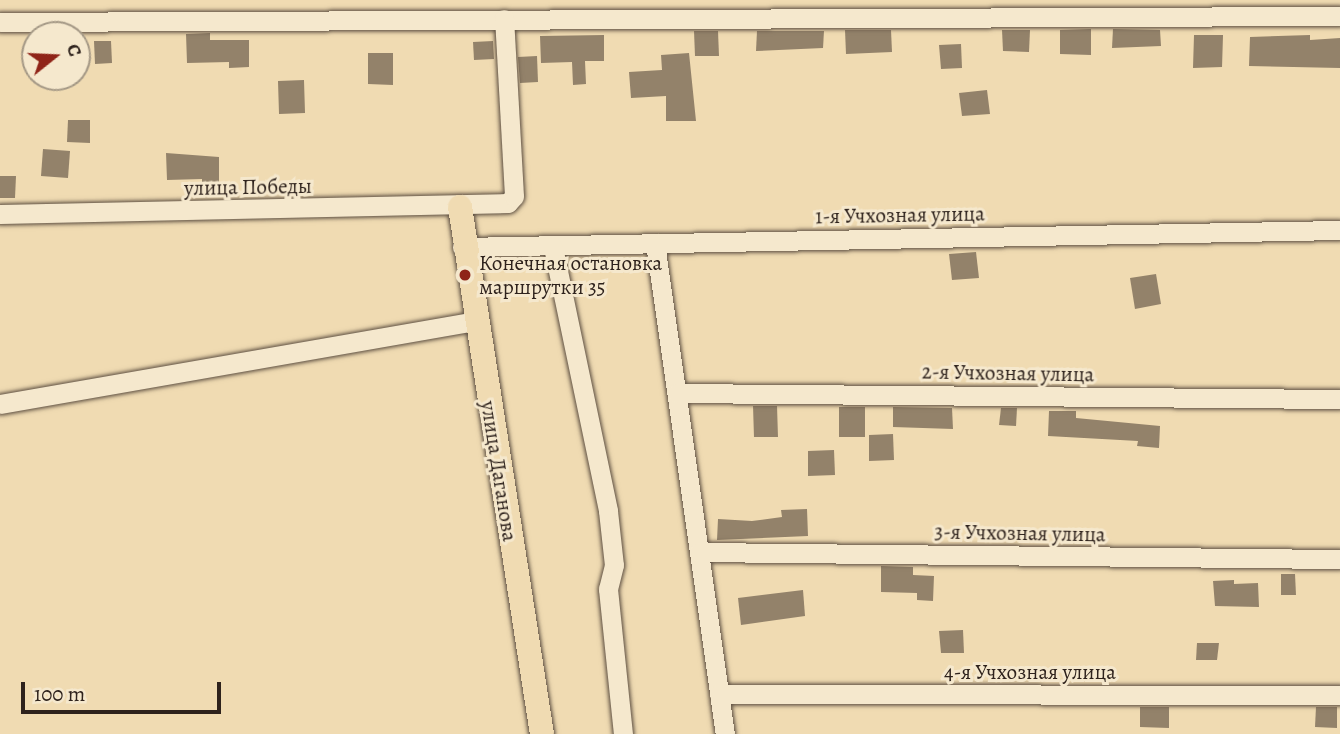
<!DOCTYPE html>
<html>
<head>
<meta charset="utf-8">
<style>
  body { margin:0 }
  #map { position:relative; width:1340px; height:734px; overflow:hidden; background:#f0dbb2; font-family:Alegreya,serif }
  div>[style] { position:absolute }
  .building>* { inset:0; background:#93826a }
  .roads { filter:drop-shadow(0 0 2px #5e5042) drop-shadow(0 0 2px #5e5042) }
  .minor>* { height:19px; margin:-9.5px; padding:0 9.5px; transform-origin:9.5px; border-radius:9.5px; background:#f5e8cd }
  .major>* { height:24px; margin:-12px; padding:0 12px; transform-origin:12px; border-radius:12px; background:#f0dbb2 }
  .dots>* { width:19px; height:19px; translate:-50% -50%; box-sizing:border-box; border:4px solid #f5e8cd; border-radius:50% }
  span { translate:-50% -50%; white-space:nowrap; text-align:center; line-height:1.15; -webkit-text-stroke:6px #f5e8cd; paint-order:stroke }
  .street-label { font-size:21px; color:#2e221c }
  .poi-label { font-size:21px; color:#2e221c }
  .left { translate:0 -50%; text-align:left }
  .north { position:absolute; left:21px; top:21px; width:70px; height:70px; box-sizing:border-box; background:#f5e8cd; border:2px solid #a59986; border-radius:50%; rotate:72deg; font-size:19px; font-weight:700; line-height:28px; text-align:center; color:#2e221c }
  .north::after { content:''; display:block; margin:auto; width:24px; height:32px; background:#8f2418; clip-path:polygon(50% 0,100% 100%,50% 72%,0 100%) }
  .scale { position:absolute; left:21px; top:682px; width:200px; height:32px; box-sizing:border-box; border:4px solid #2e221c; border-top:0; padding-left:9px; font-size:21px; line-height:24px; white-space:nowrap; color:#2e221c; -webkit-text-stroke:5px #f5e8cd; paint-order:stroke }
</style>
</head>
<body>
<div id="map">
  <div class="building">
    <div style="clip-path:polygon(1091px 29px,1091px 55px,1060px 54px,1060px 30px)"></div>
    <div style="clip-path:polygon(1113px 29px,1160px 30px,1161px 46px,1112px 48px)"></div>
    <div style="clip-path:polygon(845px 30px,891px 30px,892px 52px,846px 54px)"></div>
    <div style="clip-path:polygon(1002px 30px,1030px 30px,1029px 52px,1003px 51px)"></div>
    <div style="clip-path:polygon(694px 31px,718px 31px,719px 56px,695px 56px)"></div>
    <div style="clip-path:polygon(757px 31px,824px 31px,823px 48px,756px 51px)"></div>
    <div style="clip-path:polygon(210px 33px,210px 40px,249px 40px,249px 67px,229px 68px,229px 62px,187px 63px,186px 34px)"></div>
    <div style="clip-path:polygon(604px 35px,604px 61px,585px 61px,586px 84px,573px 85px,572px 62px,541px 63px,540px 36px)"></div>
    <div style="clip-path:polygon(1194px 35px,1223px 35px,1222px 67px,1193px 68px)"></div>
    <div style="clip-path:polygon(1310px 35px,1310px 40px,1340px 38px,1340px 68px,1249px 66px,1250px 37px)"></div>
    <div style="clip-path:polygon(94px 41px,111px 41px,112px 63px,95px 64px)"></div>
    <div style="clip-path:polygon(493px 41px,494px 59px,474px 60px,473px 42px)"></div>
    <div style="clip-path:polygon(961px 44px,962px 68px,941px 69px,939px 45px)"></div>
    <div style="clip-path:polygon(368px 53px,393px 53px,393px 85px,368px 84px)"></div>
    <div style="clip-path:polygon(689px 53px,696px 121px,666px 121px,666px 96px,631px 98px,629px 72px,662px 70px,661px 55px)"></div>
    <div style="clip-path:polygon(537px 56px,538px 82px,520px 83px,518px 57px)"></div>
    <div style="clip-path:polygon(304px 80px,305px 113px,279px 114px,278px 81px)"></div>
    <div style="clip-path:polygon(987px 90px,990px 114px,962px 116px,959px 93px)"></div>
    <div style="clip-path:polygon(68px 120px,90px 120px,90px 143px,67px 142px)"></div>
    <div style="clip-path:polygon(43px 149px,70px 151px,68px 178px,41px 176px)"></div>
    <div style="clip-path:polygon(166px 153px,219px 157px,219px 185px,202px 185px,202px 179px,167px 180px)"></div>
    <div style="clip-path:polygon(0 176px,16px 176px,15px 198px,0 198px)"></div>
    <div style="clip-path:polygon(976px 252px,979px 278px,952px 280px,949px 254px)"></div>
    <div style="clip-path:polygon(1156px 274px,1161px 304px,1135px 309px,1130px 278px)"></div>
    <div style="clip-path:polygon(753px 406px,777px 406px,778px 437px,754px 437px)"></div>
    <div style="clip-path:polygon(839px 407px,865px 407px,865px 437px,839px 437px)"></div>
    <div style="clip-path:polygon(893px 407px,952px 408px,953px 429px,893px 427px)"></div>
    <div style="clip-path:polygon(1001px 408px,1017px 408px,1016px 426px,999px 425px)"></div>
    <div style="clip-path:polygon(1049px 411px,1076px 411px,1076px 418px,1160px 426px,1159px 448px,1137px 446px,1138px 441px,1048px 436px)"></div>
    <div style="clip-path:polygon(893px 434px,894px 460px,869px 461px,869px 435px)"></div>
    <div style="clip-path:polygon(834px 450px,835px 475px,808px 476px,808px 451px)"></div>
    <div style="clip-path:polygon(807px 509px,808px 536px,717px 540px,718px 519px,752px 521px,782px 517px,781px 510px)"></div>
    <div style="clip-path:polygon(881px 566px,913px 567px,913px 575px,934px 576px,933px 601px,917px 600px,917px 593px,881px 592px)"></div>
    <div style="clip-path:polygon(1281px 574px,1295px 574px,1296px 595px,1281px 595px)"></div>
    <div style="clip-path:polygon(1234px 580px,1234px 584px,1258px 583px,1259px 607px,1215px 606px,1213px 581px)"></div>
    <div style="clip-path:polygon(803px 590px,805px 616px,741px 625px,738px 598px)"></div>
    <div style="clip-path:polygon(963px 630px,964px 653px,941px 653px,939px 631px)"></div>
    <div style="clip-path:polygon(1197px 643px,1219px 643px,1217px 660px,1196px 660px)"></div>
    <div style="clip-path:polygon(1140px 707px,1169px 707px,1169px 728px,1140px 727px)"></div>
    <div style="clip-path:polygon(1316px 707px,1337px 707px,1337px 728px,1315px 727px)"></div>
  </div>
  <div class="roads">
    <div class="minor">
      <div style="left:0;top:22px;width:1340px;rotate:-0.26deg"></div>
      <div style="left:0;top:214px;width:508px;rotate:-1.24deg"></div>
      <div style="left:508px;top:203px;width:9px;rotate:-49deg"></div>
      <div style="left:514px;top:196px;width:177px;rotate:-93.2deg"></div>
      <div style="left:655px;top:243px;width:496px;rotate:81.9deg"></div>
      <div style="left:462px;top:247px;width:878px;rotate:-1.11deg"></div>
      <div style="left:553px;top:247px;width:270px;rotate:78.2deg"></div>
      <div style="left:608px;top:511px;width:54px;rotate:83.7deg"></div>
      <div style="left:614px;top:565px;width:25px;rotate:104deg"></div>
      <div style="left:608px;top:589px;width:146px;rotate:84.1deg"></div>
      <div style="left:677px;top:393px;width:663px;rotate:0.52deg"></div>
      <div style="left:0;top:404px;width:482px;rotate:-9.9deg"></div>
      <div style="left:699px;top:552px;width:641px;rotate:0.63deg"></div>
      <div style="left:719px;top:694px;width:621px;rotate:0.09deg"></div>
    </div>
    <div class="major">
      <div style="left:460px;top:207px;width:533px;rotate:81.16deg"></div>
    </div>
  </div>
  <div class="dots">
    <div style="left:465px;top:275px;background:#8f2418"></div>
  </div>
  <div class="street-label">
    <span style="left:248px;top:187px;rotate:-1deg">улица Победы</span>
    <span style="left:900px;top:215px;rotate:-1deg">1-я Учхозная улица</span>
    <span style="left:1008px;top:373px;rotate:1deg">2-я Учхозная улица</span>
    <span style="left:499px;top:471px;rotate:81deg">улица Даганова</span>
    <span style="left:1020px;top:533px;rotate:1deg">3-я Учхозная улица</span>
    <span style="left:1030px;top:672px">4-я Учхозная улица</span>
  </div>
  <div class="poi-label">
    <span class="left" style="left:479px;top:275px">Конечная остановка<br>маршрутки 35</span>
  </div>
  <div class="north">С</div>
  <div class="scale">100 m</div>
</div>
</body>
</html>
